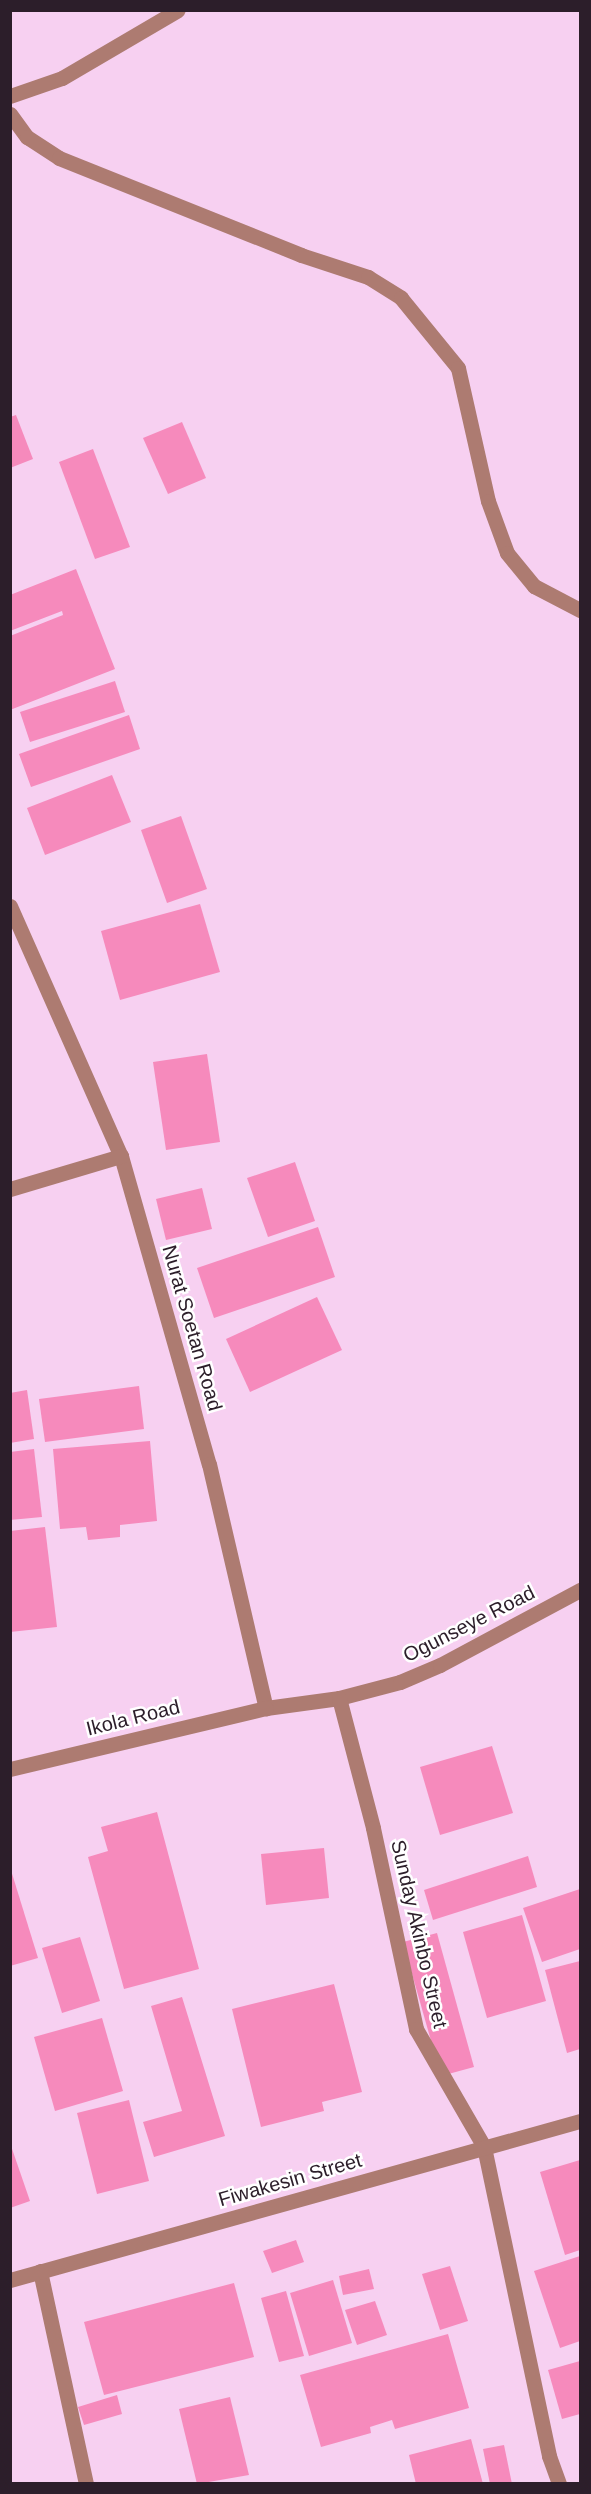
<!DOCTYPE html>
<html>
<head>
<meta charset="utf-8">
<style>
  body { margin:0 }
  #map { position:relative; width:591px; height:2494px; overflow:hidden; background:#f7d0f1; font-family:Helvetica,sans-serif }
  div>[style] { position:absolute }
  .building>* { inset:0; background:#f68abc }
  .minor>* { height:15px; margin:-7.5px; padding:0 7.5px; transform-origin:7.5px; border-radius:7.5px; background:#ad7b71 }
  span { translate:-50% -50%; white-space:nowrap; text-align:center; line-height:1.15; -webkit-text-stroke:5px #fff; paint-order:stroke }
  .street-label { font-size:20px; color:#2c1e2a }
  .frame { position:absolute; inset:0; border:12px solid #2c1e2a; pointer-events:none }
</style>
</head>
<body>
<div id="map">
  <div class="building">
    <div style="clip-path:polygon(16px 415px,33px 459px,10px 468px,10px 417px)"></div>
    <div style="clip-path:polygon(182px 422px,206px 478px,168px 494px,143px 438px)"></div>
    <div style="clip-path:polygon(93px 449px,130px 547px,95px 559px,59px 462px)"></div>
    <div style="clip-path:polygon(76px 569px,115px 669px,10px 710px,10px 636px,63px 615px,62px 611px,10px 631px,10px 595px)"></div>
    <div style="clip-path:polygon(115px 681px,125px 712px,30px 742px,20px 712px)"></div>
    <div style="clip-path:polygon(129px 715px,140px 749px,31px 787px,19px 754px)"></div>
    <div style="clip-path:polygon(112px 775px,131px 822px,45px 855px,27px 808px)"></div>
    <div style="clip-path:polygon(181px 816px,207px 889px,167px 903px,141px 830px)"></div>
    <div style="clip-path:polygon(200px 904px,220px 972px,120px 1000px,101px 931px)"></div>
    <div style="clip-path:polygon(207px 1054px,220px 1142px,166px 1150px,153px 1062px)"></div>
    <div style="clip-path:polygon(295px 1162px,315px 1221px,268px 1237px,247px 1178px)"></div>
    <div style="clip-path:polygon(202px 1188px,212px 1229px,166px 1240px,156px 1199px)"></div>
    <div style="clip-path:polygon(318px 1227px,335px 1277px,214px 1318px,197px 1268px)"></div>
    <div style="clip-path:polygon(317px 1297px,342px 1350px,250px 1392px,226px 1339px)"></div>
    <div style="clip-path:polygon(139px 1386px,144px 1429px,45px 1442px,39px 1399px)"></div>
    <div style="clip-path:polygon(27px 1390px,34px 1439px,10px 1443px,10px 1393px)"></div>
    <div style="clip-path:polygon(150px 1441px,157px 1521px,120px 1525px,120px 1537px,88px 1540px,86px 1527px,60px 1529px,53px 1449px)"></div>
    <div style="clip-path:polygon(34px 1449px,42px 1517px,10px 1520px,10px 1452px)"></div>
    <div style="clip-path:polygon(45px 1527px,57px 1627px,10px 1632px,10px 1531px)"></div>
    <div style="clip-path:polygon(492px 1746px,513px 1813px,440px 1835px,420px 1767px)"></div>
    <div style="clip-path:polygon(157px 1812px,199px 1969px,124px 1989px,88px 1857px,108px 1851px,101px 1827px)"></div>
    <div style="clip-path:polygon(324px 1848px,329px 1898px,266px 1905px,261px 1854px)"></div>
    <div style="clip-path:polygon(528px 1856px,537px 1887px,433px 1920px,424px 1890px)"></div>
    <div style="clip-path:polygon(10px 1867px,38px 1958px,10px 1966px)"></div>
    <div style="clip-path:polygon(580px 1889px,580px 1949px,542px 1962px,523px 1908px)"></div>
    <div style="clip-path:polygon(522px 1915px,546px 2001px,487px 2018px,463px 1932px)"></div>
    <div style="clip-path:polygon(437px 1933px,474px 2067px,441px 2076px,403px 1942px)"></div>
    <div style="clip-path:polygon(80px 1937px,100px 2001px,62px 2013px,42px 1948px)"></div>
    <div style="clip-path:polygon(580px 1961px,580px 2049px,567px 2053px,545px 1970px)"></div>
    <div style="clip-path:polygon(334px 1984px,362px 2092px,322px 2102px,324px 2111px,261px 2127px,232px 2009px)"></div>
    <div style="clip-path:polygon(182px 1997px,225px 2136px,154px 2157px,143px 2122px,182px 2111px,151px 2006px)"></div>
    <div style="clip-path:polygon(102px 2018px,123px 2091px,55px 2111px,34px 2037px)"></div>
    <div style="clip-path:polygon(129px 2100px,149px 2181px,97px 2194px,77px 2113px)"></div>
    <div style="clip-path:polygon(10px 2143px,30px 2201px,10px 2208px)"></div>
    <div style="clip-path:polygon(580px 2160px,580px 2250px,565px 2255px,540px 2172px)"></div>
    <div style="clip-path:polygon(296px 2240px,304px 2262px,272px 2273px,263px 2251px)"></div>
    <div style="clip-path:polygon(580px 2256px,580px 2341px,560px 2348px,534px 2271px)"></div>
    <div style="clip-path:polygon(450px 2266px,468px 2321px,440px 2330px,422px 2274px)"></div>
    <div style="clip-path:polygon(369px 2269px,374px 2289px,343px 2295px,339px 2276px)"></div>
    <div style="clip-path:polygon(333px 2280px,352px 2343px,309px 2356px,290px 2293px)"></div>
    <div style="clip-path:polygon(234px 2283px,254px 2357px,104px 2395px,84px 2322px)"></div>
    <div style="clip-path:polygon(286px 2291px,304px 2356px,279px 2362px,261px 2298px)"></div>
    <div style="clip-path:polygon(375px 2301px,387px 2335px,357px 2345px,345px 2310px)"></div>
    <div style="clip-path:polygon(448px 2334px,469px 2408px,395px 2429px,392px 2420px,370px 2427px,371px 2433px,321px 2447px,300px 2375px)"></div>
    <div style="clip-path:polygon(580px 2361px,580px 2414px,562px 2419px,548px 2370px)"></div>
    <div style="clip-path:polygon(117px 2395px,122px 2414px,84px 2425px,78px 2407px)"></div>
    <div style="clip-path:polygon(230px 2397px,249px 2475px,197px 2484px,179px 2409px)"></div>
    <div style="clip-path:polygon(471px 2439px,483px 2484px,416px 2484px,409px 2455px)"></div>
    <div style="clip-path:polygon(504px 2445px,512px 2484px,490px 2484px,483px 2449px)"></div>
  </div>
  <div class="minor">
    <div style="left:10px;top:96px;width:55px;rotate:-19.1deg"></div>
    <div style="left:62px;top:78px;width:134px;rotate:-30.4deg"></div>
    <div style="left:10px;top:114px;width:29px;rotate:54deg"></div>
    <div style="left:27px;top:137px;width:38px;rotate:33deg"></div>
    <div style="left:59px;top:158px;width:261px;rotate:21.8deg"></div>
    <div style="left:301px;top:255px;width:71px;rotate:18.2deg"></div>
    <div style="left:368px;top:277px;width:39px;rotate:32deg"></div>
    <div style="left:401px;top:298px;width:90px;rotate:50.8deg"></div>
    <div style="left:458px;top:368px;width:136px;rotate:77.3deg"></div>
    <div style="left:488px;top:501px;width:55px;rotate:69.9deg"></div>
    <div style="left:507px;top:553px;width:43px;rotate:50.7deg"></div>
    <div style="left:534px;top:586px;width:52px;rotate:27.6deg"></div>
    <div style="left:10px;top:906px;width:274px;rotate:66.1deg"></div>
    <div style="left:121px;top:1156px;width:320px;rotate:74.1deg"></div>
    <div style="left:209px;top:1464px;width:251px;rotate:76.9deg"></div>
    <div style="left:266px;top:1708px;width:74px;rotate:-7.8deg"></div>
    <div style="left:339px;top:1698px;width:63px;rotate:-14.7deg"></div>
    <div style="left:400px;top:1682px;width:43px;rotate:-23deg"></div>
    <div style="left:440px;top:1665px;width:159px;rotate:-28.2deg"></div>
    <div style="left:10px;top:1189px;width:116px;rotate:-16.6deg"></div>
    <div style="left:339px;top:1698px;width:134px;rotate:75.3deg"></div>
    <div style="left:373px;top:1828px;width:206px;rotate:77.9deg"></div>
    <div style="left:416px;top:2029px;width:136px;rotate:60deg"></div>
    <div style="left:484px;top:2147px;width:316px;rotate:78.1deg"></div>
    <div style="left:549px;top:2456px;width:30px;rotate:70deg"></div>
    <div style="left:10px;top:1769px;width:263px;rotate:-13.4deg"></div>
    <div style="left:40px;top:2271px;width:218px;rotate:77.8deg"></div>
    <div style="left:10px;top:2280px;width:592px;rotate:-15.59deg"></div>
  </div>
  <div class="street-label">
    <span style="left:192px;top:1328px;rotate:74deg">Nurat Soetan Road</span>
    <span style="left:469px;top:1624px;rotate:-27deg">Ogunseye Road</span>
    <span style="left:133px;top:1718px;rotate:-14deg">Ikola Road</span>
    <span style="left:419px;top:1934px;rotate:77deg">Sunday Akinbo Street</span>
    <span style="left:290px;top:2180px;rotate:-16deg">Fiwakesin Street</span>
  </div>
  <div class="frame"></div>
</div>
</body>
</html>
